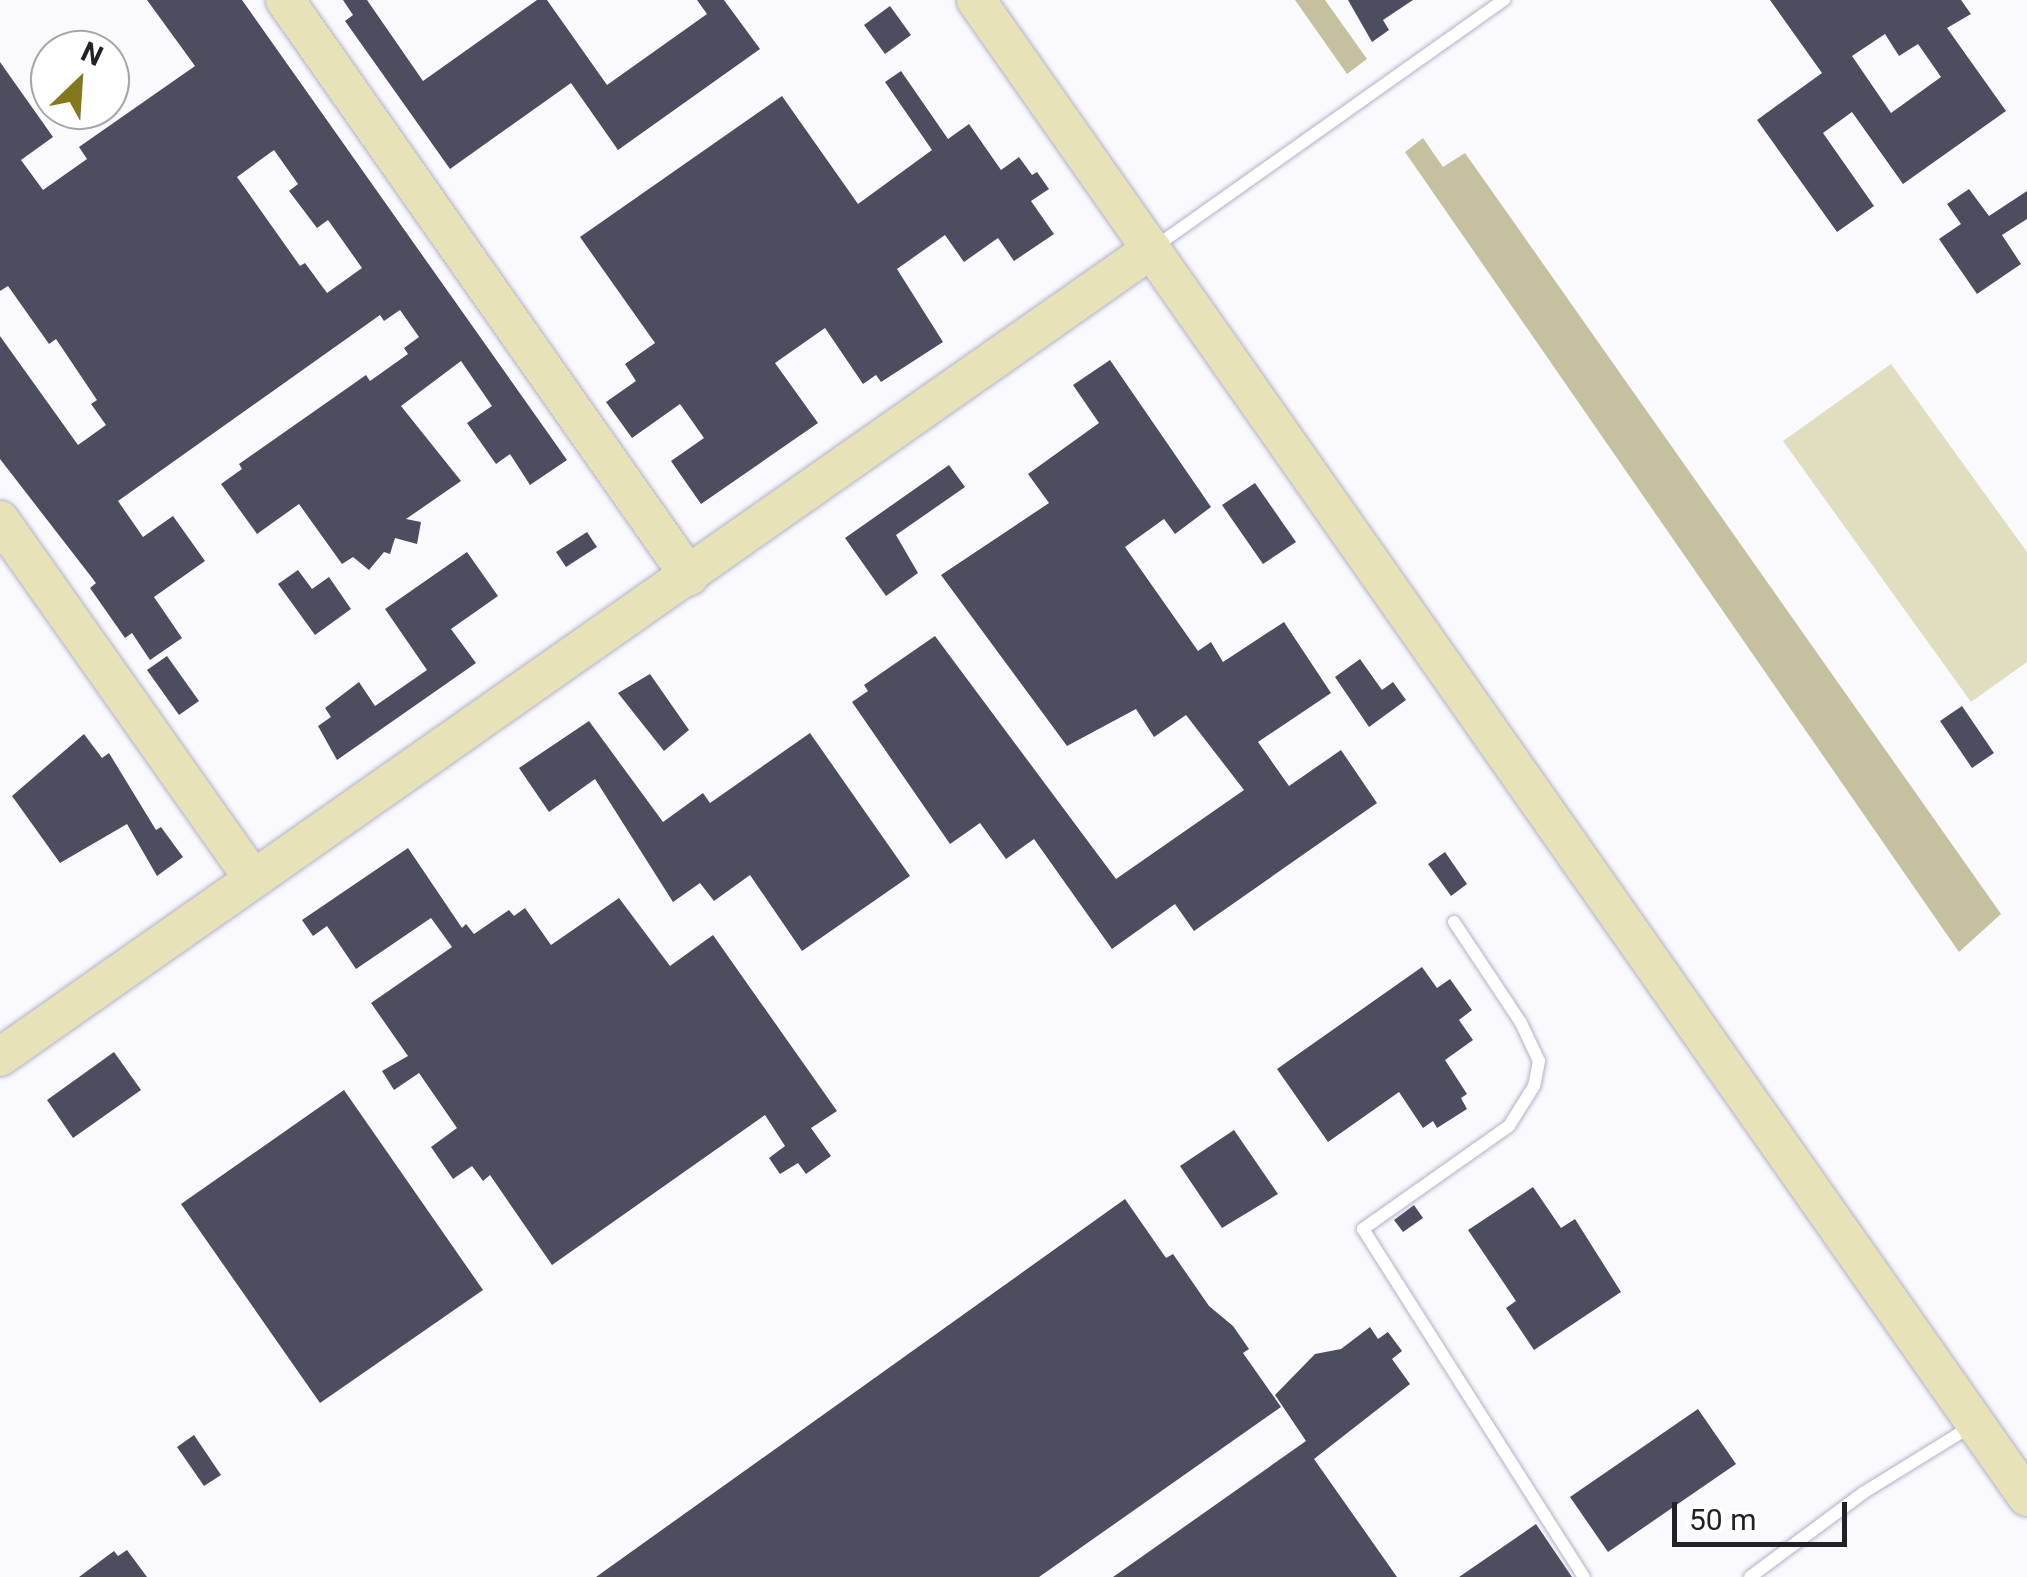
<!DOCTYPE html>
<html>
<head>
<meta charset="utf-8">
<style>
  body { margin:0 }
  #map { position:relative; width:2027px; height:1577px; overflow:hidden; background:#f9f9fe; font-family:Roboto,sans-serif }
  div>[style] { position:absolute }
  .green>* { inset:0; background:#e1debf }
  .forest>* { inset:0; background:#c5c19f }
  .building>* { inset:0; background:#4d4d60 }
  .roads { filter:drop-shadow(0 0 2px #b1b1c6) drop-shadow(0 0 2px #b1b1c6) }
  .lane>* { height:12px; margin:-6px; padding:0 6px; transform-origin:6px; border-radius:6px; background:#fff }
  .secondary>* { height:38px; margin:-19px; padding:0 19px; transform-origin:19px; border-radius:19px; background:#e7e2b7 }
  span { translate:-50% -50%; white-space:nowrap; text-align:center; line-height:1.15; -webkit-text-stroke:10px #fff; paint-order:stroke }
  .north { position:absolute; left:30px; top:30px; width:100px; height:100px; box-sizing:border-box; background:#fff; border:2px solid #a6a6a9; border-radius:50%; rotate:25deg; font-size:28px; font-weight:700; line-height:40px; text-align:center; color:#212129 }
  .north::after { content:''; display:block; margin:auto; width:35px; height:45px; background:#83781c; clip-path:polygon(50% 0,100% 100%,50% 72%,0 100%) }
  .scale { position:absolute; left:1672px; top:1502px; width:175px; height:45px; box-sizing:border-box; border:5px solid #212129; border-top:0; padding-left:12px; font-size:30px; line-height:35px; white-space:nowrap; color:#212129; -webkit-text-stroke:8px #fff; paint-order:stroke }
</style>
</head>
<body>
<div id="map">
  <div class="green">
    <div style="clip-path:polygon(1891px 364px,2027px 552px,2027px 662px,1971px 702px,1783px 441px)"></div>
  </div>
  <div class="forest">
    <div style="clip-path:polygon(1295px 0,1325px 0,1367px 59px,1347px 74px)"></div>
    <div style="clip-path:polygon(1423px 138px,1443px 167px,1465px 153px,2001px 914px,1959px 952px,1405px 152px)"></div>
  </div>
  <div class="building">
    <div style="clip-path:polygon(evenodd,147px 0,242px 0,567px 460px,530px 485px,510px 454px,496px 464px,467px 423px,492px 406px,461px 361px,401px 406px,461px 481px,406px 519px,421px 522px,417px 544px,395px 538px,390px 554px,384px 552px,369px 570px,353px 557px,342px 564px,299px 504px,257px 534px,221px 484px,242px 469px,239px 464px,366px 375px,370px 381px,408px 354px,404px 348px,419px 337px,400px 310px,384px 321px,380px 315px,118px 501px,143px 537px,173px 516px,205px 561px,154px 597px,182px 638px,150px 660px,132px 633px,125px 638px,90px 588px,96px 583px,0 459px,0 336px,78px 445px,106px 425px,91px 404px,97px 400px,56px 339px,49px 344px,8px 286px,0 291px,0 62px,53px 137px,21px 160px,43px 190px,87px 159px,79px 147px,195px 66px,147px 0,274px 150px,298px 184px,289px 191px,317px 228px,328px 220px,362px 268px,327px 293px,305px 263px,300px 266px,237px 177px,274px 150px)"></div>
    <div style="clip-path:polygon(343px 0,367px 0,423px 81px,537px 0,547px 0,607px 85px,707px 14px,697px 0,724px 0,760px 49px,618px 150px,571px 83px,450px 169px,345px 21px,353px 15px)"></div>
    <div style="clip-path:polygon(1348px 0,1413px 0,1383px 20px,1389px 30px,1372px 42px)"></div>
    <div style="clip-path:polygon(evenodd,1770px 0,1961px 0,1971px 14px,1947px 28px,2006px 111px,1903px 184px,1852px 112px,1823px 133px,1874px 206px,1837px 232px,1757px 120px,1822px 73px,1770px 0,1885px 34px,1899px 56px,1918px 44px,1941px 77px,1891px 113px,1852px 56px,1885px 34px)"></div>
    <div style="clip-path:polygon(890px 6px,911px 35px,885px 54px,864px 25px)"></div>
    <div style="clip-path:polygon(901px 71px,948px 139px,969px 124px,1001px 170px,1019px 157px,1032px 175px,1037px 172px,1049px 189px,1031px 201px,1054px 234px,1014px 261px,998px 238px,964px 262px,945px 235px,897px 269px,943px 342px,881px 382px,876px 375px,863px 384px,825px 328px,775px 363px,818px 423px,701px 504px,671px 461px,704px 438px,680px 404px,632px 438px,606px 402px,636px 381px,625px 364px,655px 343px,580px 237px,782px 96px,858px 204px,932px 150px,885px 82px)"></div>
    <div style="clip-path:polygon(1969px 189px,1989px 216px,2027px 191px,2027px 219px,2002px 235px,2021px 264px,1977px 294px,1939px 239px,1961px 224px,1947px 204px)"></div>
    <div style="clip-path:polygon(1110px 360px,1211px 507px,1175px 534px,1164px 519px,1125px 547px,1198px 651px,1211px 642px,1223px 662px,1284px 622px,1331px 693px,1258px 742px,1289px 786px,1341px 750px,1377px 803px,1194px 931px,1175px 904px,1112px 949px,1034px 839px,1006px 859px,980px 823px,950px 844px,852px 702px,868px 691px,864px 685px,935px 636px,1116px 879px,1244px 790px,1186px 715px,1154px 737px,1136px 709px,1067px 746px,941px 575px,1049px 503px,1028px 474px,1099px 423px,1073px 385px)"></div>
    <div style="clip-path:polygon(949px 465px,965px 487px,896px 535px,918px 573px,886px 596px,845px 538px)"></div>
    <div style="clip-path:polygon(1255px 483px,1296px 542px,1263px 564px,1222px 505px)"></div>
    <div style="clip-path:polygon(587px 532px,597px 547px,566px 567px,556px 552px)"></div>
    <div style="clip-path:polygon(467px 552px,498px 596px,451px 629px,476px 663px,337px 760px,318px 726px,331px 717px,325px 708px,359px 682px,375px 706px,427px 670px,385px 609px)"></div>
    <div style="clip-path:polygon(298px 570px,312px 589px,329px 577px,351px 609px,315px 635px,278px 584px)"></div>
    <div style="clip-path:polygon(167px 656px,199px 701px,179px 715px,147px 670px)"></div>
    <div style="clip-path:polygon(1360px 659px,1382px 690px,1393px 682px,1406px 700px,1369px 727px,1335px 677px)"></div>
    <div style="clip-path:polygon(650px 674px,689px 730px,664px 751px,618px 693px)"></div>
    <div style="clip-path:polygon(1962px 706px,1994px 753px,1972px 768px,1940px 721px)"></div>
    <div style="clip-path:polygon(589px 721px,663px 822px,703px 793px,710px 803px,810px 733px,910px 876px,802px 951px,750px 875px,714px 901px,700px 883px,673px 902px,595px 779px,549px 812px,519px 768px)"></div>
    <div style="clip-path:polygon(84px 734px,102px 758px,109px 753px,156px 830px,161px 827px,183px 857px,157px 876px,127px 824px,60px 863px,12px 796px)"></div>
    <div style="clip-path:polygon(408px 848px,462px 928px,466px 924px,474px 934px,509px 910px,514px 916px,525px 908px,551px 945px,619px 898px,670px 966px,713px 935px,837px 1111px,811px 1128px,831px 1156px,806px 1174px,798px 1163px,780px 1174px,769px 1158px,785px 1146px,765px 1115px,552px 1265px,490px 1175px,483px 1181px,472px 1166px,453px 1179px,431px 1147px,457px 1128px,419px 1073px,394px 1090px,382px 1071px,408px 1056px,371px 1003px,452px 947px,431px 918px,356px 969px,327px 926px,313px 936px,302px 920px)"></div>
    <div style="clip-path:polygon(1445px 852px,1467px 884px,1451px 896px,1428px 864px)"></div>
    <div style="clip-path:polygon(1422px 967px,1437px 988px,1450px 979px,1472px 1010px,1459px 1020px,1473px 1040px,1445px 1060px,1467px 1094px,1461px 1098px,1467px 1109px,1437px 1128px,1433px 1121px,1423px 1128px,1399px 1092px,1328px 1142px,1277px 1069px)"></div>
    <div style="clip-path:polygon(114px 1052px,141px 1090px,73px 1138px,47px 1100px)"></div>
    <div style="clip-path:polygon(344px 1090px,483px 1290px,320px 1403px,181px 1204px)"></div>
    <div style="clip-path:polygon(1234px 1130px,1278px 1194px,1222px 1228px,1180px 1166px)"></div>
    <div style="clip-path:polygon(1533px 1187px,1561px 1228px,1575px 1219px,1621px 1292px,1534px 1350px,1506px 1308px,1516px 1301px,1468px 1230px)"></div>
    <div style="clip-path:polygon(1125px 1199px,1166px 1258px,1173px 1254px,1209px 1306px,1233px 1326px,1249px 1349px,1243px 1353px,1281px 1407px,1039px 1577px,596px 1577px)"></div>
    <div style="clip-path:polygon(1414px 1205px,1423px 1218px,1403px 1232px,1394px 1220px)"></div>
    <div style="clip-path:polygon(1370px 1327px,1378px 1339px,1388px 1332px,1402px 1351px,1392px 1359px,1410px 1384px,1314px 1459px,1397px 1577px,1113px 1577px,1306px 1441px,1275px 1395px,1315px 1354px,1341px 1349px)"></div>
    <div style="clip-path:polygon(1698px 1409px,1736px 1464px,1608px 1552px,1570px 1497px)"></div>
    <div style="clip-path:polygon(194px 1435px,221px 1475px,204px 1486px,177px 1447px)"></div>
    <div style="clip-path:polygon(1536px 1524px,1572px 1577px,1459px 1577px)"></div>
    <div style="clip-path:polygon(127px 1550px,147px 1577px,79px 1577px,114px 1551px,118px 1556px)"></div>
  </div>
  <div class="roads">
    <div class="lane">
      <div style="left:1155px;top:247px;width:428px;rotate:-35.3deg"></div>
      <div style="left:1454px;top:922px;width:121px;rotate:56.4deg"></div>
      <div style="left:1521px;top:1023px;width:42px;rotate:64.7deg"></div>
      <div style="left:1539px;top:1061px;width:25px;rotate:101deg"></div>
      <div style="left:1534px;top:1086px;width:47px;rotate:122deg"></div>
      <div style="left:1509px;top:1126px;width:179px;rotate:144.8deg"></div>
      <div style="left:1363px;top:1229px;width:412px;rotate:57.6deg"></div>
      <div style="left:1750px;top:1577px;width:141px;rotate:-36.6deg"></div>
      <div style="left:1863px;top:1493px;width:129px;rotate:-31.7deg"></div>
    </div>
    <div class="secondary">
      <div style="left:285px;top:0;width:704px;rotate:54.95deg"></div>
      <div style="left:976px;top:0;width:1829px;rotate:54.93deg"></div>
      <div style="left:0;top:520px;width:439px;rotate:54.8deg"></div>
      <div style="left:0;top:1057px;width:1407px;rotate:-35.05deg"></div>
    </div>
  </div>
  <div class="north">N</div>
  <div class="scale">50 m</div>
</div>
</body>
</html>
